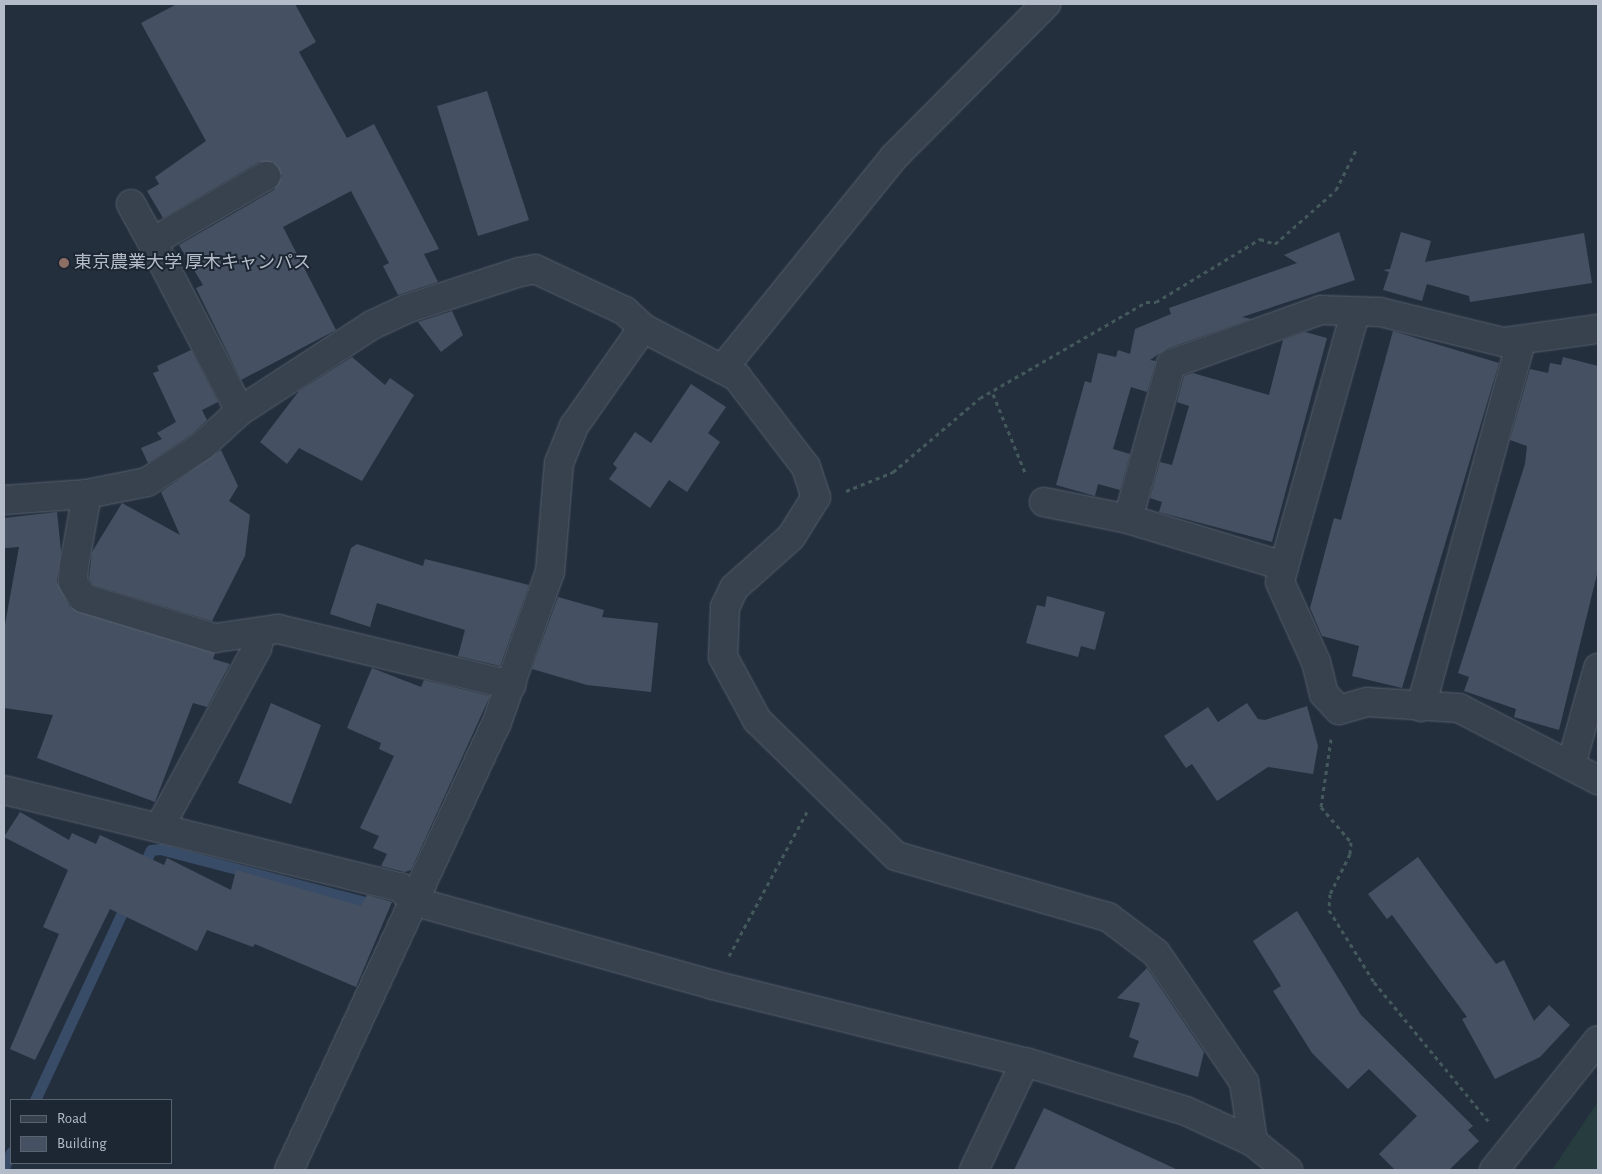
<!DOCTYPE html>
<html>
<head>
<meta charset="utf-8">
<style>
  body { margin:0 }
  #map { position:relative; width:1602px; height:1174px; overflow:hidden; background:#242f3e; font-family:"Alegreya Sans","Noto Sans JP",sans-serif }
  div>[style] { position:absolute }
  .green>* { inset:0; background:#263c3f }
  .stream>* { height:11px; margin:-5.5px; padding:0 5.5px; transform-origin:5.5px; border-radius:5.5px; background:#394c67 }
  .building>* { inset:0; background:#455162 }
  .path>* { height:3px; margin-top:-1.5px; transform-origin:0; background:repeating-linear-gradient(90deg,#44595c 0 4px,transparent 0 8px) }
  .roads { filter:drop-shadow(0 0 1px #565f6c) drop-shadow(0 0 1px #565f6c) }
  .minor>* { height:28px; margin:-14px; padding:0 14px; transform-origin:14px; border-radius:14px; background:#38414e }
  .dots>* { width:14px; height:14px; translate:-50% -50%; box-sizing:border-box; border:2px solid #1d2633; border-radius:50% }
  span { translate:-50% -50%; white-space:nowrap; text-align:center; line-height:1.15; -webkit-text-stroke:4px #1d2633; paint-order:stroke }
  .poi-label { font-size:18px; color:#b4bcc9 }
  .left { translate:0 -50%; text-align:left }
  .frame { position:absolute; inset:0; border:5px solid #b4bcc9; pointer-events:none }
  .legend { position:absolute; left:10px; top:1099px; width:162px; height:65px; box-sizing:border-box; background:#1d2633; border:1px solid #59626f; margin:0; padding:6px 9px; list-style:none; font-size:15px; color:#b4bcc9 }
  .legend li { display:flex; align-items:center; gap:10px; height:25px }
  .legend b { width:25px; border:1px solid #59626f }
</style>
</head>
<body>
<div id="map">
  <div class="green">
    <div style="clip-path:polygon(1597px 1103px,1598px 1170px,1552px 1170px)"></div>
  </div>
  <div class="stream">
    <div style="left:141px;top:871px;width:23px;rotate:-65deg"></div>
    <div style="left:151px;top:850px;width:9px;rotate:-6deg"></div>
    <div style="left:160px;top:849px;width:223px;rotate:14.5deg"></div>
    <div style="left:35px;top:1100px;width:218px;rotate:-65.1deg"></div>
    <div style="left:4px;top:1168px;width:17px;rotate:-66deg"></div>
  </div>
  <div class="building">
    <div style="clip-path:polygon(177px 4px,295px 4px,316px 42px,299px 52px,347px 138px,374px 124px,439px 249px,424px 254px,438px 282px,398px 295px,383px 266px,389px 263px,351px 191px,283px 227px,336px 330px,241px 380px,196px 288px,203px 285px,179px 245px,274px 190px,282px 176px,273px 162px,259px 162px,163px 218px,147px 191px,159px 184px,155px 177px,206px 141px,141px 23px)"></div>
    <div style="clip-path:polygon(487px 91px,529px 220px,478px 236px,437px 106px)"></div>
    <div style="clip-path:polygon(1339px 232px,1355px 280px,1242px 317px,1251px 319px,1166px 349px,1150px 360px,1156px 361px,1147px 392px,1131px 387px,1113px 449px,1130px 454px,1120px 490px,1098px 484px,1095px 496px,1056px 485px,1085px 381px,1091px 383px,1098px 353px,1116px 357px,1118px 350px,1130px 354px,1135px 329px,1171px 314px,1169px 308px,1297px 263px,1284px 255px)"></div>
    <div style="clip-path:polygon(1401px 232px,1431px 241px,1425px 262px,1584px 233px,1592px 283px,1470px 302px,1469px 296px,1427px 284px,1422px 301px,1383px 290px,1389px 272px,1383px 270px,1390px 269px)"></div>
    <div style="clip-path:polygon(452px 311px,463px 335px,441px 352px,418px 322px)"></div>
    <div style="clip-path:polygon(1393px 331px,1499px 363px,1402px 688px,1352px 676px,1359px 646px,1322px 636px,1310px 608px,1334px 518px,1341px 520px)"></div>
    <div style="clip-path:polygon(1305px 332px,1327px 338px,1272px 542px,1159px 512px,1162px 502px,1150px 498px,1160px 462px,1172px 465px,1189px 406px,1177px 402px,1184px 376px,1193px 373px,1269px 395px,1283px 340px)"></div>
    <div style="clip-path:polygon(191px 350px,218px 402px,202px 410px,207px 420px,192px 434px,148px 463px,141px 448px,162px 439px,157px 433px,176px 422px,153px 373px,159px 371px,157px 366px)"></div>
    <div style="clip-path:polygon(352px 357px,385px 385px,390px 378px,414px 395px,362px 481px,299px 448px,287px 464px,260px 442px,299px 391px)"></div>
    <div style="clip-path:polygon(1563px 357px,1598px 366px,1598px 570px,1559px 730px,1514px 717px,1516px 709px,1464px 691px,1469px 677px,1458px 673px,1525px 464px,1527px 446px,1510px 440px,1530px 369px,1548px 373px,1550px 363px,1561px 365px)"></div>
    <div style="clip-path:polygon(691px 384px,726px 407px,708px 433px,720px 442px,687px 492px,669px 480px,650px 508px,609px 479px,617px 468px,613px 464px,635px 432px,651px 443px)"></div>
    <div style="clip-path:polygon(221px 450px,238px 486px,229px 501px,250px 515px,245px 556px,212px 621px,93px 585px,89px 578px,92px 552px,122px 503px,180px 535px,161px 492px)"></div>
    <div style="clip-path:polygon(57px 512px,61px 551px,57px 582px,70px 607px,215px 653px,213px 659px,230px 664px,207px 707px,193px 703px,155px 802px,37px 758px,53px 715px,4px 708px,4px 630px,19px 547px,5px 548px,4px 518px)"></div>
    <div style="clip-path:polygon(357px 544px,423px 566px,425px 559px,529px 585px,500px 666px,458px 656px,465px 630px,377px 603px,370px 627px,330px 614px,351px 548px)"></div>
    <div style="clip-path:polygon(1047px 596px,1105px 612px,1095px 650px,1081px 646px,1078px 657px,1026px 643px,1037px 605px,1045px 607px)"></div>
    <div style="clip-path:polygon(558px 597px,604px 610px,602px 617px,658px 623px,651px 692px,587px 685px,532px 669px)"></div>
    <div style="clip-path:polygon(372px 668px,421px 687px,424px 680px,490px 696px,411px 870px,405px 872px,381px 866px,387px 854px,373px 848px,379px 836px,360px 828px,394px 756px,379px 749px,381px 743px,347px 728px)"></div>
    <div style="clip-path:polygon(271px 703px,321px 725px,291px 804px,238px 783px)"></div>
    <div style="clip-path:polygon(1247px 703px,1258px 719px,1265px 720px,1307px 706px,1318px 746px,1313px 774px,1268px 767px,1217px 801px,1192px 764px,1186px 768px,1164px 736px,1208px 707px,1218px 722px)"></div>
    <div style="clip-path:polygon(20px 812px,69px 840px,72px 833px,96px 844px,100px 835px,164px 865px,167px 858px,231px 890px,236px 870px,361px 906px,367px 895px,392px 902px,356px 987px,255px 944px,253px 947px,207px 930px,197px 951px,110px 909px,35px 1060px,10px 1049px,59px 934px,43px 927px,68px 870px,4px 837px)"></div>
    <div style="clip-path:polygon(1418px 857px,1496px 964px,1504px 960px,1534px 1021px,1549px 1005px,1570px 1025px,1540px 1057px,1495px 1079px,1462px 1019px,1467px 1017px,1392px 915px,1387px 919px,1368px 894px)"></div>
    <div style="clip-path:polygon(1297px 911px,1361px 1015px,1473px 1126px,1468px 1130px,1479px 1141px,1449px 1170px,1395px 1170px,1379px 1154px,1417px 1116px,1369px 1069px,1348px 1089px,1312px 1053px,1273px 991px,1281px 986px,1253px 941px)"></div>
    <div style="clip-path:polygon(1147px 968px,1204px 1052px,1198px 1077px,1133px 1057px,1139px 1041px,1129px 1037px,1140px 1003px,1117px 998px)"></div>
    <div style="clip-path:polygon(1044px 1108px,1178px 1170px,1014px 1170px)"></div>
  </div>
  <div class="path">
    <div style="left:993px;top:394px;width:87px;rotate:67.8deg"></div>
    <div style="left:846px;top:491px;width:51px;rotate:-22deg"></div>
    <div style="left:893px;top:472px;width:114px;rotate:-40.4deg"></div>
    <div style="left:980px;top:398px;width:192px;rotate:-30deg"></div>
    <div style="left:1146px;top:302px;width:10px"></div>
    <div style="left:1156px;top:302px;width:122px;rotate:-31.2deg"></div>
    <div style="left:1260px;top:239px;width:16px;rotate:18deg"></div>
    <div style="left:1275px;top:244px;width:81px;rotate:-41.5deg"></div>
    <div style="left:1336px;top:190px;width:45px;rotate:-63.4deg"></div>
    <div style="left:1331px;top:739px;width:69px;rotate:98.4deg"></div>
    <div style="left:1321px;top:807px;width:46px;rotate:49.4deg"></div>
    <div style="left:1351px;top:842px;width:12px;rotate:95deg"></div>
    <div style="left:1350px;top:854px;width:45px;rotate:116.6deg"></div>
    <div style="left:1330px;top:894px;width:16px;rotate:94deg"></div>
    <div style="left:1329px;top:910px;width:85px;rotate:58deg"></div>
    <div style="left:1374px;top:982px;width:183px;rotate:50.6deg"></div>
    <div style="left:729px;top:956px;width:164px;rotate:-61.6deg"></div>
  </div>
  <div class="roads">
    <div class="minor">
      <div style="left:131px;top:204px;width:43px;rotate:61.1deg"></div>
      <div style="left:724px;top:367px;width:270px;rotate:-51deg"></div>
      <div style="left:894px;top:157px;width:216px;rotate:-45.2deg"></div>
      <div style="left:240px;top:411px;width:191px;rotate:-117.5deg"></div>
      <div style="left:152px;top:242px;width:132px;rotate:-30.1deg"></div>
      <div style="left:87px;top:494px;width:73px;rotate:100.2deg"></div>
      <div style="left:74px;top:566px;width:16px;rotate:94deg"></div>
      <div style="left:73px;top:582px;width:19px;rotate:58deg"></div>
      <div style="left:83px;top:598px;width:138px;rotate:16.9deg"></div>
      <div style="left:215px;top:638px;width:64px;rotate:-8.1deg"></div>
      <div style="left:278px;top:629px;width:240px;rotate:13.5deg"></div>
      <div style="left:4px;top:500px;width:83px;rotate:-4.1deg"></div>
      <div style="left:87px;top:494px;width:61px;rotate:-11.3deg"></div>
      <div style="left:147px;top:482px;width:66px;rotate:-33.2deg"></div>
      <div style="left:202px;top:446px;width:52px;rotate:-42.6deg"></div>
      <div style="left:240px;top:411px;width:158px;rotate:-33.1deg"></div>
      <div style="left:372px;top:325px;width:38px;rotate:-25deg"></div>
      <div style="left:406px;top:309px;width:120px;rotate:-18deg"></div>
      <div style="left:520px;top:272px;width:15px;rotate:-11deg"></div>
      <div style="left:535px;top:269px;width:99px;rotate:25deg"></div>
      <div style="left:625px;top:311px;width:25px;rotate:43deg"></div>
      <div style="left:643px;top:328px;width:106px;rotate:27.5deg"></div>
      <div style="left:737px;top:377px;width:113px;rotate:52.5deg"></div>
      <div style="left:806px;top:467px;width:32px;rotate:72deg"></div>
      <div style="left:816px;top:497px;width:47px;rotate:122deg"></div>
      <div style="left:791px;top:537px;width:76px;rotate:138.2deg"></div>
      <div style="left:734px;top:588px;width:21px;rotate:115deg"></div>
      <div style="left:725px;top:607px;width:50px;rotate:92.3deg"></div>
      <div style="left:723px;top:657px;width:72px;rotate:61.6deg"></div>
      <div style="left:757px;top:720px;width:194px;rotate:44.4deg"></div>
      <div style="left:896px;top:856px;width:221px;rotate:16.1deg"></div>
      <div style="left:1108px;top:917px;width:60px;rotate:36.9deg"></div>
      <div style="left:1156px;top:953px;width:156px;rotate:55.7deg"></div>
      <div style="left:1244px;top:1082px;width:61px;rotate:81.5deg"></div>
      <div style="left:1044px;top:502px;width:86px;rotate:11.4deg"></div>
      <div style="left:1128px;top:519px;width:163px;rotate:16.8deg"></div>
      <div style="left:1284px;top:566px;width:16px;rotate:104deg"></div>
      <div style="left:1280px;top:582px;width:88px;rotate:65.8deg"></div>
      <div style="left:1316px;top:662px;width:33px;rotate:76deg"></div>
      <div style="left:1324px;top:694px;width:22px;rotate:47deg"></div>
      <div style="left:1339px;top:710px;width:29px;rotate:-16deg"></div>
      <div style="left:1367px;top:702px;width:92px;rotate:3.7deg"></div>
      <div style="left:1459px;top:708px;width:157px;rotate:27.4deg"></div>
      <div style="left:1128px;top:519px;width:161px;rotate:-74.5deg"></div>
      <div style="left:1171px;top:364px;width:159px;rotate:-19.8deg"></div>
      <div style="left:1321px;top:310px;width:59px;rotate:1.9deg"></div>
      <div style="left:1380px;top:312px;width:127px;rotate:13.7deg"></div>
      <div style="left:1503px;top:342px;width:96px;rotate:-7.8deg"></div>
      <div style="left:1284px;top:566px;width:263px;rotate:-74.3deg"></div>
      <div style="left:1421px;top:707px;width:378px;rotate:-74.7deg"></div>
      <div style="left:1571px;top:765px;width:101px;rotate:-74.4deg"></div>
      <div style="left:4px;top:790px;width:408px;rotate:13.8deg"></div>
      <div style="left:400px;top:887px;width:19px;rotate:47deg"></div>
      <div style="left:413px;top:901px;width:312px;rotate:15.6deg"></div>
      <div style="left:713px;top:985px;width:321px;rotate:13.9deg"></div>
      <div style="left:1025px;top:1062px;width:168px;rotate:16.9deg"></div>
      <div style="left:1186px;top:1111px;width:74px;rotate:24.8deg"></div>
      <div style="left:1253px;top:1142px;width:45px;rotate:38.7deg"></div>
      <div style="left:159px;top:828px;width:205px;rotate:-61.4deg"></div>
      <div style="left:257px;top:648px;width:16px;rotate:-76deg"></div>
      <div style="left:289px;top:1170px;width:491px;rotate:-65.1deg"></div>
      <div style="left:496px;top:725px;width:162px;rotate:-70.6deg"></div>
      <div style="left:550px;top:572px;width:109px;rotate:-85.3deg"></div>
      <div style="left:559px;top:463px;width:40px;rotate:-68deg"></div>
      <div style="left:574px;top:426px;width:120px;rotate:-54.9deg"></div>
      <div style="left:974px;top:1170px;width:119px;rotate:-64.7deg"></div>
      <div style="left:1494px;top:1170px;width:166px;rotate:-51.3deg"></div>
    </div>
  </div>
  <div class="dots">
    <div style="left:64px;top:263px;background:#8d6e63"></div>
  </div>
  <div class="poi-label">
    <span class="left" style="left:74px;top:263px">東京農業大学 厚木キャンパス</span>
  </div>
  <div class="frame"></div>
  <ul class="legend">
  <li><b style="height:6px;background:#38414e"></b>Road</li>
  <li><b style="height:14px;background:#455162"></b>Building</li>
  </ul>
</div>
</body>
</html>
